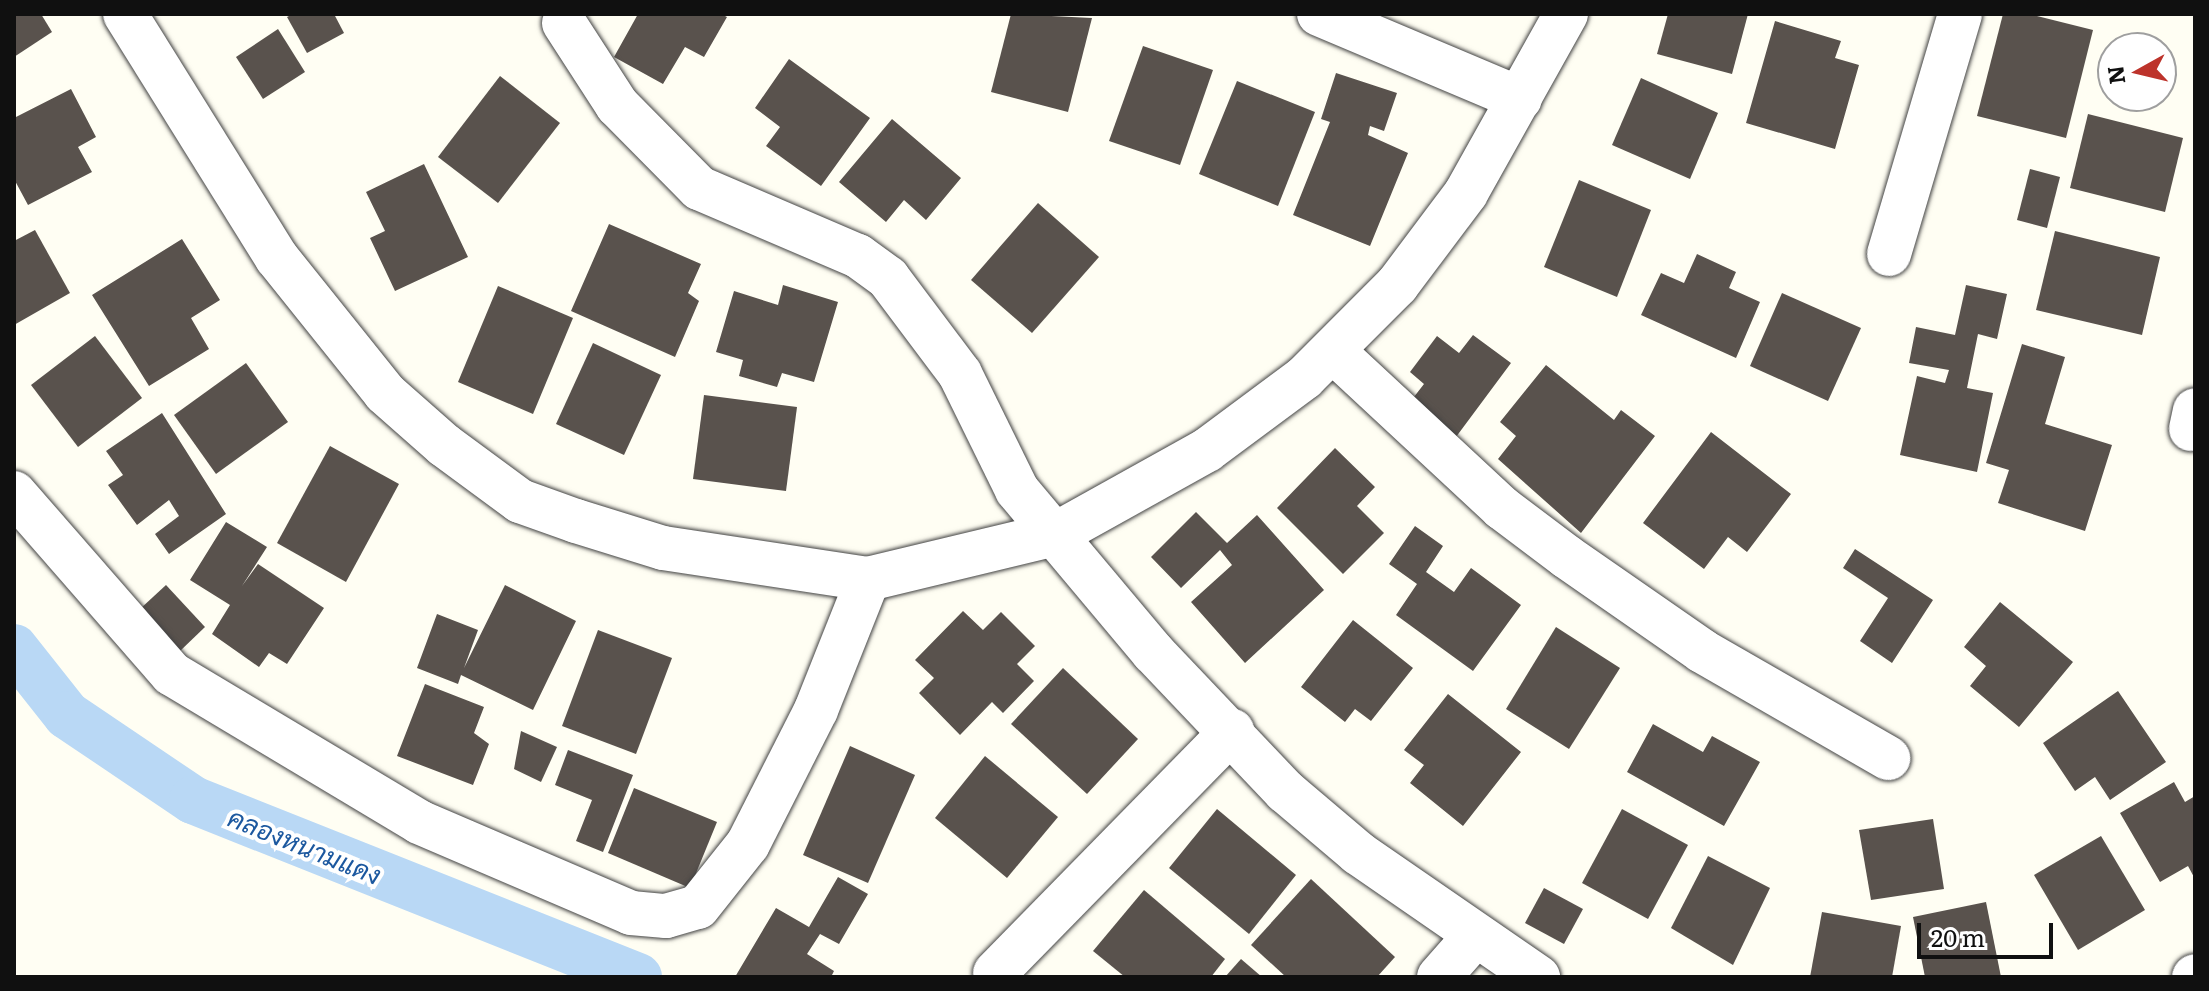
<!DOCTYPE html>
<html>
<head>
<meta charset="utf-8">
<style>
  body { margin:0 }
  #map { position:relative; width:2209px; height:991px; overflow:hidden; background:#fffef3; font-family:Literata,Sarabun,serif }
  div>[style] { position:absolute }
  .canal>* { height:48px; margin:-24px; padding:0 24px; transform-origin:24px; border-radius:24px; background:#b9d8f5 }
  .building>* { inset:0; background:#59524d }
  .roads { filter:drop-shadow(0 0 2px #434343) drop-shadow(0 0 2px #434343) }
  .minor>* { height:44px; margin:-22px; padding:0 22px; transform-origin:22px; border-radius:22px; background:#fff }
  span { translate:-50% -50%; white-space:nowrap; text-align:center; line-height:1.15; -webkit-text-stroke:8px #fff; paint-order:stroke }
  .water-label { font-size:26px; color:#1c589f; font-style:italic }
  .frame { position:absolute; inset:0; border:16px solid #101010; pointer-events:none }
  .north { position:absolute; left:2097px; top:32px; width:80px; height:80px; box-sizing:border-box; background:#fff; border:2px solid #9f9f9f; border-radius:50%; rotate:262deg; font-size:22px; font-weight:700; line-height:32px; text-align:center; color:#101010 }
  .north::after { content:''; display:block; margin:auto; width:28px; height:36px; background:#bd332b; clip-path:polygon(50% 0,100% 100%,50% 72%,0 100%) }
  .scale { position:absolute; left:1917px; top:923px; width:136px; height:36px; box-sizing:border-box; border:4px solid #101010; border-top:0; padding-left:10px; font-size:24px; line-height:28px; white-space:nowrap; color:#101010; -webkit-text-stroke:6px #fff; paint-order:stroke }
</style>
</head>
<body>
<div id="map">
  <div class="canal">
    <div style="left:14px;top:648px;width:85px;rotate:51.7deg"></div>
    <div style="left:67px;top:715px;width:152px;rotate:34deg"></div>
    <div style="left:193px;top:800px;width:479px;rotate:21.7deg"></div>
  </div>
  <div class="building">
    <div style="clip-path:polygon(14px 14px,41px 14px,52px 32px,14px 57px)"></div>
    <div style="clip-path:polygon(293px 14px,334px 14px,344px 33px,307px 53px,287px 17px)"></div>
    <div style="clip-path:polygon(638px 14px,721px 14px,727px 17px,704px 57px,685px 47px,663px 84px,614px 57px)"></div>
    <div style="clip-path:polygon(1011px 14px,1092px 18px,1068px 112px,991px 92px)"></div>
    <div style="clip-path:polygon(1668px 14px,1748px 14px,1732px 74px,1657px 54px)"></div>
    <div style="clip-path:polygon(2003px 14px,2029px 14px,2093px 30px,2066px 138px,1977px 116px)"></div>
    <div style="clip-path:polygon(1775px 21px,1841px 41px,1835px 58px,1859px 65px,1835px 149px,1746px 123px)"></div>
    <div style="clip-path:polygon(278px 29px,305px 72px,263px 99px,236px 57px)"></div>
    <div style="clip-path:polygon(1143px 46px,1213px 70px,1180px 165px,1109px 141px)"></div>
    <div style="clip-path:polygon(789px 59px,870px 118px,821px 186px,766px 146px,780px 127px,755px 108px)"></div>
    <div style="clip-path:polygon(1336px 73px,1397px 93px,1384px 131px,1370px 126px,1368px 135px,1408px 153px,1370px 246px,1293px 215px,1330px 122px,1321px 119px)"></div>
    <div style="clip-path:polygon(500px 76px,560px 123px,498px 203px,438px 157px)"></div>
    <div style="clip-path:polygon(1641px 78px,1718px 113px,1690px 179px,1612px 145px)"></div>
    <div style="clip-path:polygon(1237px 81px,1315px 112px,1278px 206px,1199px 174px)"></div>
    <div style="clip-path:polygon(71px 89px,96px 137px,78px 147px,92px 172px,28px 205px,14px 179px,14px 118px)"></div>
    <div style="clip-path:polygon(2088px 114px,2183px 138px,2165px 212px,2070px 188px)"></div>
    <div style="clip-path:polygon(892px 119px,961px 178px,926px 220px,904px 200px,886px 222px,839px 182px)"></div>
    <div style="clip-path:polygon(424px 164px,468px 257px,395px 291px,370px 238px,385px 231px,366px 192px)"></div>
    <div style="clip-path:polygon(2030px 169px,2060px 177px,2047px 228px,2017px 220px)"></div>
    <div style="clip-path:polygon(1579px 180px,1651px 210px,1617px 297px,1544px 267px)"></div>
    <div style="clip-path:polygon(1038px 203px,1099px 257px,1032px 333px,971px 280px)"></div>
    <div style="clip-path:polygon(609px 224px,701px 264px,688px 293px,699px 301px,675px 357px,571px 311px)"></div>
    <div style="clip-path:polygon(35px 230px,70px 293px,14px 325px,14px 241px)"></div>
    <div style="clip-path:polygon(2055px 231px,2160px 257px,2142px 335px,2036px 310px)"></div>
    <div style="clip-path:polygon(182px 239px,220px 300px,191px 318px,209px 349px,149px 386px,92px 295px)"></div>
    <div style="clip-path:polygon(1697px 254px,1736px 272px,1729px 288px,1760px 302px,1736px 358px,1641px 315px,1661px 273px,1684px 283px)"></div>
    <div style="clip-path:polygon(783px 285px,838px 302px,814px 382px,782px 373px,777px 387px,739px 376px,743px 360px,716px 352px,734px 291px,778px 305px)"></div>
    <div style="clip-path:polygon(1966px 285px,2007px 294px,1997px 339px,1978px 334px,1967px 388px,1993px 393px,1977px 472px,1900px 455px,1917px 376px,1945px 383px,1949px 370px,1909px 363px,1916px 327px,1955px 335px)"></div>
    <div style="clip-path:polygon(498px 286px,573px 318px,533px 414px,458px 382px)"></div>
    <div style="clip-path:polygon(1782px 293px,1861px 328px,1828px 401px,1750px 366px)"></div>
    <div style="clip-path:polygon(1473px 335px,1511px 363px,1456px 437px,1410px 402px,1424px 384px,1410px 372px,1437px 336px,1459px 353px)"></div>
    <div style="clip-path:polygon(95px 336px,142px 398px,78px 447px,31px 385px)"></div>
    <div style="clip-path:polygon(593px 343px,661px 375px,624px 455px,556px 424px)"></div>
    <div style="clip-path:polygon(2022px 344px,2065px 357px,2045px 424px,2112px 445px,2085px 531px,1998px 503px,2009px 470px,1986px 463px)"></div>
    <div style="clip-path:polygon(246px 363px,288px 422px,216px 474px,174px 415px)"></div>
    <div style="clip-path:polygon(1546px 365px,1614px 420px,1621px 410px,1655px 436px,1581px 533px,1498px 459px,1516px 436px,1500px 422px)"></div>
    <div style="clip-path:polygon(704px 395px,797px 407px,786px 491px,693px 479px)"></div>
    <div style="clip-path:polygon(162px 413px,226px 514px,169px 554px,155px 534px,179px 516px,169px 500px,137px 525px,108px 485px,123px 475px,106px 451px)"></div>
    <div style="clip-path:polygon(1711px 432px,1791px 494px,1747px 552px,1728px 537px,1704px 569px,1643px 523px)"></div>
    <div style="clip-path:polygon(330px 446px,399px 484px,346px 582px,277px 543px)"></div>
    <div style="clip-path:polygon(1335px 448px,1375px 487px,1357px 506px,1384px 533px,1343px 574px,1277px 508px)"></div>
    <div style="clip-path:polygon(1196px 512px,1227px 543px,1257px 515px,1324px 590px,1245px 663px,1191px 602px,1232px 565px,1220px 550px,1181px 588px,1151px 557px)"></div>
    <div style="clip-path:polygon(226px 522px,267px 547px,242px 586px,258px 564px,324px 608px,287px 664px,269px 653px,259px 667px,212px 634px,230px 605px,190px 580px)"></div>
    <div style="clip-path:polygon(1415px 526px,1443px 546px,1426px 572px,1454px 592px,1471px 568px,1521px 605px,1473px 671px,1396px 615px,1417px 584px,1389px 564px)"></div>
    <div style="clip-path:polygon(1855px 549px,1933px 600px,1892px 663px,1860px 641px,1888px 598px,1843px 568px)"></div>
    <div style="clip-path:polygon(166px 585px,205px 627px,179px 652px,140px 609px)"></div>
    <div style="clip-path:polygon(505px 585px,576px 621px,533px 710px,461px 675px,458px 684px,417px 668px,437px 614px,478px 630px,464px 668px)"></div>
    <div style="clip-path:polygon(2000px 602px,2073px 662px,2019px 727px,1970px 686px,1986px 666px,1964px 647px)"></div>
    <div style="clip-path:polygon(963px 611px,983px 630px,1001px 612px,1035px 646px,1017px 664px,1034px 681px,1003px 713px,992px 702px,960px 735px,919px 693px,934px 678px,915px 660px)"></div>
    <div style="clip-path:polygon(1353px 620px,1413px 668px,1371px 721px,1355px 709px,1345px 722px,1301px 687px)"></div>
    <div style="clip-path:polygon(1556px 627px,1620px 668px,1569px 749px,1506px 709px)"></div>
    <div style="clip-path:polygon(598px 630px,672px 658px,636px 754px,562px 726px)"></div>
    <div style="clip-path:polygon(1063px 668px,1138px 739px,1087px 794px,1011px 724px)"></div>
    <div style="clip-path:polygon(425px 684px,484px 707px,474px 733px,489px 744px,473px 785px,397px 756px)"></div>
    <div style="clip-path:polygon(2118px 691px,2166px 762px,2110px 800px,2095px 777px,2075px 791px,2043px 743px)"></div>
    <div style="clip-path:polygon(1448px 694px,1521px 752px,1463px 826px,1410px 783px,1424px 765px,1404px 750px)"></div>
    <div style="clip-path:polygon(1653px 724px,1703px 752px,1712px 736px,1760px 762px,1724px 826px,1627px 772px)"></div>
    <div style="clip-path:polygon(521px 731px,557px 747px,541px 782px,514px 769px)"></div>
    <div style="clip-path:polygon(850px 746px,915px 775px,868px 883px,803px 855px)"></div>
    <div style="clip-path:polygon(568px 750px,633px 775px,603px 852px,576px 841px,592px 800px,555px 785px)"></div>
    <div style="clip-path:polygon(985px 756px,1058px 817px,1007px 878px,935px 818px)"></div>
    <div style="clip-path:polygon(2174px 782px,2185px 802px,2195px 796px,2195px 879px,2188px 866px,2160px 882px,2120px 813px)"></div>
    <div style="clip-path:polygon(634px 788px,717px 822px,690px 888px,608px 853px)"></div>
    <div style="clip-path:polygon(1217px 809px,1296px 875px,1249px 934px,1169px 868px)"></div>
    <div style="clip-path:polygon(1622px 809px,1688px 845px,1648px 919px,1582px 883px)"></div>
    <div style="clip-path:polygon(1933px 819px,1944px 889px,1871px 900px,1859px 830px)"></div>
    <div style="clip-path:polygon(2101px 836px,2145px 910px,2078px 950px,2034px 875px)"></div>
    <div style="clip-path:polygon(1708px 856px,1770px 888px,1733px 965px,1671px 928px)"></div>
    <div style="clip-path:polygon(838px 877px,868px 894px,839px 944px,820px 934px,807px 954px,834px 971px,831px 977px,735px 977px,776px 908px,809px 927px)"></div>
    <div style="clip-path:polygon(1311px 879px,1395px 957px,1377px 977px,1286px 977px,1251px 945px)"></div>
    <div style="clip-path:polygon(1544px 888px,1583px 909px,1564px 944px,1525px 923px)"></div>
    <div style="clip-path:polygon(1144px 890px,1225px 959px,1211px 977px,1125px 977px,1093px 951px)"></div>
    <div style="clip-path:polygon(1986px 902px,2001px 977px,1925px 977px,1913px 917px)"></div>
    <div style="clip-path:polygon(1822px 912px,1901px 926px,1892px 977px,1810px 977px)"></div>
    <div style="clip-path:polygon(1241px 959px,1262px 977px,1225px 977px)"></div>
  </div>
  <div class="roads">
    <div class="minor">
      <div style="left:125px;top:14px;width:287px;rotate:58.1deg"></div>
      <div style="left:277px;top:258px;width:173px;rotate:51.3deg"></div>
      <div style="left:385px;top:393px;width:79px;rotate:41.4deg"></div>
      <div style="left:444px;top:445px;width:94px;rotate:36.4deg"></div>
      <div style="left:520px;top:501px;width:59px;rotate:19.7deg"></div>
      <div style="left:576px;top:521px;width:91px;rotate:17.2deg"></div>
      <div style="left:663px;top:548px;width:207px;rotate:8.6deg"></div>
      <div style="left:868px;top:579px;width:193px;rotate:-13.5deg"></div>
      <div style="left:1056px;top:534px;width:173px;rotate:-29.1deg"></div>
      <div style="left:1207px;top:450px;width:121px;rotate:-36.6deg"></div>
      <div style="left:1304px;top:378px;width:132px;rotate:-45deg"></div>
      <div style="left:1397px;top:285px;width:115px;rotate:-53.1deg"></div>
      <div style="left:1466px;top:193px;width:205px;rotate:-60.8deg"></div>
      <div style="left:1319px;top:14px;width:218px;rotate:22.9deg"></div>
      <div style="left:564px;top:23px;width:98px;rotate:57.1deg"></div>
      <div style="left:617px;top:105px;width:117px;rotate:45.3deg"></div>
      <div style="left:699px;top:188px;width:173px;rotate:23.2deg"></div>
      <div style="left:858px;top:256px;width:37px;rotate:36deg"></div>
      <div style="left:888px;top:278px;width:120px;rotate:53.1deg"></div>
      <div style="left:960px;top:374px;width:129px;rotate:63.8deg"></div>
      <div style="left:1017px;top:490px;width:212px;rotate:50deg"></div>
      <div style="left:1153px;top:652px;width:192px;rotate:46.5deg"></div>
      <div style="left:1285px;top:791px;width:96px;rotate:40.3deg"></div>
      <div style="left:1358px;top:853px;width:219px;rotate:34.6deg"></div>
      <div style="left:1889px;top:254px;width:250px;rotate:-73.5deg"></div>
      <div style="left:1333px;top:351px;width:231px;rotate:42.9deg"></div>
      <div style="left:1502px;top:508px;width:81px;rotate:37deg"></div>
      <div style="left:1567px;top:557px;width:165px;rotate:34.8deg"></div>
      <div style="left:1702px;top:651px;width:215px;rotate:29.9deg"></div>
      <div style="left:2191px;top:429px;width:19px;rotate:-78deg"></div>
      <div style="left:14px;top:493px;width:240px;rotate:48.9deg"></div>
      <div style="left:172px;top:674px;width:288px;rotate:30.9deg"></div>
      <div style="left:419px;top:822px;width:231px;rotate:23.2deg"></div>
      <div style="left:631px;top:913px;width:35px;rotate:5deg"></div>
      <div style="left:666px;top:916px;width:33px;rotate:-16deg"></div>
      <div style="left:698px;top:907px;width:80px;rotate:-51.6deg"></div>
      <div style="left:748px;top:844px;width:150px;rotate:-63.1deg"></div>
      <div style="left:816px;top:710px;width:141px;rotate:-68.3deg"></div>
      <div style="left:995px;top:973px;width:339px;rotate:-45.6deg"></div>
      <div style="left:1439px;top:977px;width:55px;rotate:-48.7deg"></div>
      <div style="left:2194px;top:977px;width:1px;rotate:-45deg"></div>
    </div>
  </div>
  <div class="water-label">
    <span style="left:305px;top:845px;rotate:22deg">คลองหนามแดง</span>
  </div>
  <div class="frame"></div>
  <div class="north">N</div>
  <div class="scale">20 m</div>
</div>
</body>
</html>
